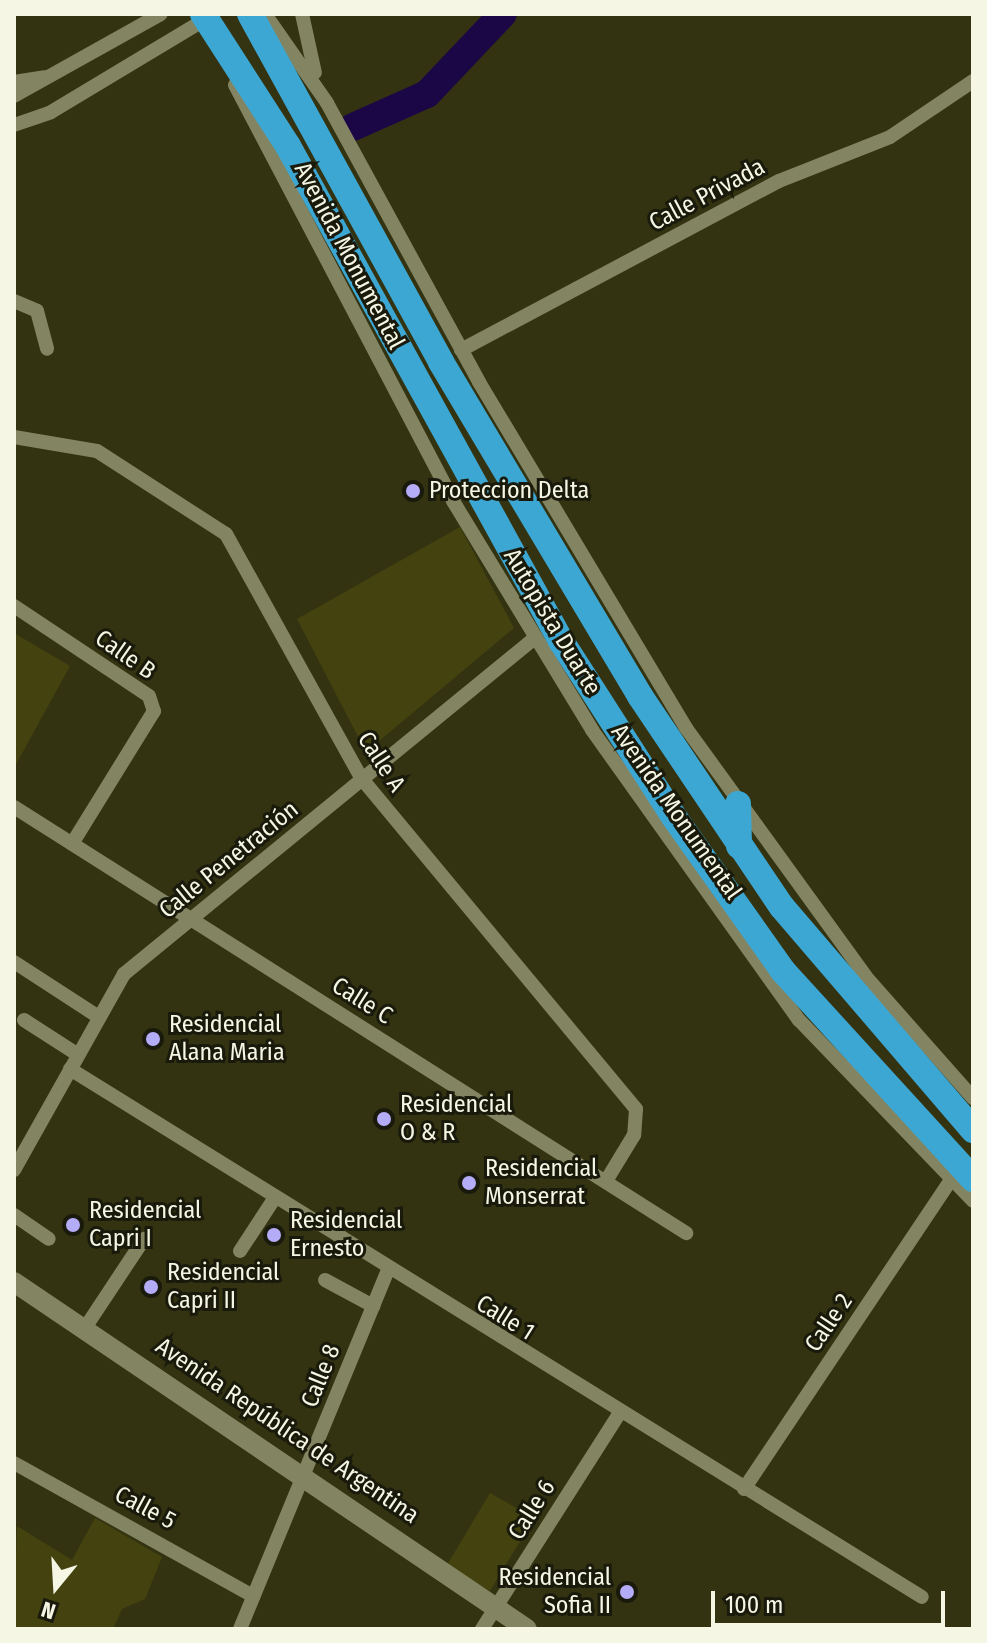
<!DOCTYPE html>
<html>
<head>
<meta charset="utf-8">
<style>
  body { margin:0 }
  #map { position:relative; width:987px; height:1643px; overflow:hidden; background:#333312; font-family:"Fira Sans Condensed",sans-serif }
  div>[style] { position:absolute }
  .green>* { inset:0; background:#44430f }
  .river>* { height:28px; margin:-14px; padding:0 14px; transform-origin:14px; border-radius:14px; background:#1b0646 }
  .street>* { height:14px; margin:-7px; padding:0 7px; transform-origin:7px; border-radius:7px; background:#838461 }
  .secondary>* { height:20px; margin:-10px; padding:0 10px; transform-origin:10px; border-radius:10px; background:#838461 }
  .highway>* { height:26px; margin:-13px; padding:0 13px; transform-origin:13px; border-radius:13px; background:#3da7d3 }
  .dots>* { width:22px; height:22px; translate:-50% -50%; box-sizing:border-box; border:4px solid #1a1a0c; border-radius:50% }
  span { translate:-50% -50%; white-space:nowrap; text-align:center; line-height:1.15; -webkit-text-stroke:6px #1a1a0c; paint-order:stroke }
  .street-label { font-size:24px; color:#f5f6e3 }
  .poi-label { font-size:24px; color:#f5f6e3 }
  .left { translate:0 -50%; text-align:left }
  .right { translate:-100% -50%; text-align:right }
  .frame { position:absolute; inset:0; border:16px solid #f5f6e3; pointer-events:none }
  .north { position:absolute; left:16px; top:1547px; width:80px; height:80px; -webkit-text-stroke:6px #1a1a0c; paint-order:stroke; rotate:198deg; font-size:22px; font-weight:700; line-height:32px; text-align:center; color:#f5f6e3 }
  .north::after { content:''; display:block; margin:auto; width:28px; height:36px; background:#f5f6e3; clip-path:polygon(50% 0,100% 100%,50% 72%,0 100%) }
  .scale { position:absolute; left:711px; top:1591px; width:234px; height:36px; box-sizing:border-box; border:4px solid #f5f6e3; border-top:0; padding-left:10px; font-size:24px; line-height:28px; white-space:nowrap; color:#f5f6e3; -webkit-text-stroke:6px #1a1a0c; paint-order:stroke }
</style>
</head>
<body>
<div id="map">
  <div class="green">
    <div style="clip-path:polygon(460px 527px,514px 628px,366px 752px,297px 619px)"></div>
    <div style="clip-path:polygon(14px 633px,70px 666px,14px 768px)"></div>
    <div style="clip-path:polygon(490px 1493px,534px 1518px,490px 1591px,447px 1565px)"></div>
    <div style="clip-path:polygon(95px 1518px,162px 1557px,145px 1599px,122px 1609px,113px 1629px,14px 1629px,17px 1526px,72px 1560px)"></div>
  </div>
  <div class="river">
    <div style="left:353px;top:127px;width:81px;rotate:-24deg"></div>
    <div style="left:427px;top:94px;width:110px;rotate:-46.5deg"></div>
  </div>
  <div class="street">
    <div style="left:265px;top:14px;width:108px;rotate:55.1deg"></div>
    <div style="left:327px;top:103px;width:318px;rotate:61.4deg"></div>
    <div style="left:479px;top:382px;width:403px;rotate:59.1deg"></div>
    <div style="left:686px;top:728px;width:307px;rotate:54.1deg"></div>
    <div style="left:866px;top:977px;width:162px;rotate:48.5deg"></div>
    <div style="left:302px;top:14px;width:60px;rotate:77.6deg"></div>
    <div style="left:14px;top:82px;width:31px;rotate:-9deg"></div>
    <div style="left:235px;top:85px;width:470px;rotate:62.3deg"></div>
    <div style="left:453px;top:501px;width:268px;rotate:58.7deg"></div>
    <div style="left:592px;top:730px;width:356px;rotate:54.5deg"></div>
    <div style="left:799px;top:1020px;width:251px;rotate:46.1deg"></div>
    <div style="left:14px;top:96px;width:168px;rotate:-29.2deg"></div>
    <div style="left:14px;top:125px;width:39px;rotate:-19deg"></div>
    <div style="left:51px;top:112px;width:184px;rotate:-31deg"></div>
    <div style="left:14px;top:301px;width:25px;rotate:23deg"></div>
    <div style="left:37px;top:311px;width:39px;rotate:75deg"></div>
    <div style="left:461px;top:350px;width:360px;rotate:-28deg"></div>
    <div style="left:779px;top:181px;width:119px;rotate:-21.6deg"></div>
    <div style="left:890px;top:137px;width:100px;rotate:-34deg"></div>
    <div style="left:14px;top:437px;width:84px;rotate:9.6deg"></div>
    <div style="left:97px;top:451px;width:153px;rotate:32.8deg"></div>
    <div style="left:226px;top:534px;width:280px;rotate:61deg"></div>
    <div style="left:362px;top:779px;width:429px;rotate:50.3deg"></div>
    <div style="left:636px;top:1109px;width:26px;rotate:94deg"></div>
    <div style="left:634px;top:1135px;width:54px;rotate:121.3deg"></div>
    <div style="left:14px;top:606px;width:162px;rotate:33.7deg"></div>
    <div style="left:149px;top:696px;width:16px;rotate:72deg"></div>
    <div style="left:154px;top:711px;width:156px;rotate:121.7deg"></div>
    <div style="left:14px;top:807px;width:796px;rotate:32.37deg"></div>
    <div style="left:14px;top:962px;width:99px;rotate:33deg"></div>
    <div style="left:24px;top:1020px;width:63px;rotate:32.7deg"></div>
    <div style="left:70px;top:1069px;width:1002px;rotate:31.79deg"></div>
    <div style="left:14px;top:1170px;width:225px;rotate:-60.7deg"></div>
    <div style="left:124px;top:974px;width:532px;rotate:-39.28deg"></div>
    <div style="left:14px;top:1215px;width:42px;rotate:34.4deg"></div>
    <div style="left:240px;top:1251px;width:62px;rotate:-56.8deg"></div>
    <div style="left:325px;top:1280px;width:55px;rotate:28.4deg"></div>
    <div style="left:85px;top:1328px;width:107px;rotate:-56.5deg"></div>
    <div style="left:14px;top:1463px;width:274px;rotate:29.1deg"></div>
    <div style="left:744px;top:1489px;width:371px;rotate:-56.2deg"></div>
    <div style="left:240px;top:1629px;width:386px;rotate:-67.6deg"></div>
    <div style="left:482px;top:1629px;width:255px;rotate:-57.5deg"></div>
  </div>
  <div class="secondary">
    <div style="left:14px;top:1282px;width:619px;rotate:34.07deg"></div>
  </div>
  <div class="highway">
    <div style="left:203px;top:14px;width:157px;rotate:57.2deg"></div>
    <div style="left:288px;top:146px;width:565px;rotate:61.12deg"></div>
    <div style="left:561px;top:641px;width:209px;rotate:57.3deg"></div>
    <div style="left:674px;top:817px;width:189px;rotate:54.7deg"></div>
    <div style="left:783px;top:971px;width:282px;rotate:47.6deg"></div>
    <div style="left:250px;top:14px;width:397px;rotate:61.2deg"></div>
    <div style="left:441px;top:362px;width:389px;rotate:59.2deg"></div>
    <div style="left:640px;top:696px;width:254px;rotate:56.1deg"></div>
    <div style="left:782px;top:907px;width:294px;rotate:49.4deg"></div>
    <div style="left:738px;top:804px;width:42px;rotate:88.6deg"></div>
  </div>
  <div class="dots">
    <div style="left:413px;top:491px;background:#b5acf8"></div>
    <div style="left:153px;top:1039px;background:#b5acf8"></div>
    <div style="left:384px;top:1119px;background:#b5acf8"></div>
    <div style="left:469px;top:1183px;background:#b5acf8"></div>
    <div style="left:73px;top:1225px;background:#b5acf8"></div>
    <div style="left:274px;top:1235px;background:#b5acf8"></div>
    <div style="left:151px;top:1287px;background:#b5acf8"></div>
    <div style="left:627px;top:1592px;background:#b5acf8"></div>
  </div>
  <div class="street-label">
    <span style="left:707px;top:195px;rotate:-28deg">Calle Privada</span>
    <span style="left:349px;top:256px;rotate:62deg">Avenida Monumental</span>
    <span style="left:552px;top:622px;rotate:59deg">Autopista Duarte</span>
    <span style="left:125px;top:655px;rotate:35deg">Calle B</span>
    <span style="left:381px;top:762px;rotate:57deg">Calle A</span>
    <span style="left:676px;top:812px;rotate:55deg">Avenida Monumental</span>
    <span style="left:229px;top:860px;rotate:-39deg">Calle Penetración</span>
    <span style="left:362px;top:1001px;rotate:32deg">Calle C</span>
    <span style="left:505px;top:1318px;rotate:32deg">Calle 1</span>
    <span style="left:829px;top:1323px;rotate:-56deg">Calle 2</span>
    <span style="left:321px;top:1376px;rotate:-68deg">Calle 8</span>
    <span style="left:287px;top:1431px;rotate:34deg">Avenida República de Argentina</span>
    <span style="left:145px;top:1508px;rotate:28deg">Calle 5</span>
    <span style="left:532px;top:1510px;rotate:-58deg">Calle 6</span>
  </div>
  <div class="poi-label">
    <span class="left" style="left:429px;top:491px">Proteccion Delta</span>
    <span class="left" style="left:169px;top:1039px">Residencial<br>Alana Maria</span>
    <span class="left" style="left:400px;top:1119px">Residencial<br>O &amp; R</span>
    <span class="left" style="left:485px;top:1183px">Residencial<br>Monserrat</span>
    <span class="left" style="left:89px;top:1225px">Residencial<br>Capri I</span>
    <span class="left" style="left:290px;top:1235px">Residencial<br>Ernesto</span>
    <span class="left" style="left:167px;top:1287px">Residencial<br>Capri II</span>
    <span class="right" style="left:611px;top:1592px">Residencial<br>Sofia II</span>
  </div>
  <div class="frame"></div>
  <div class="north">N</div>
  <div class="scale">100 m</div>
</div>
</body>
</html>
